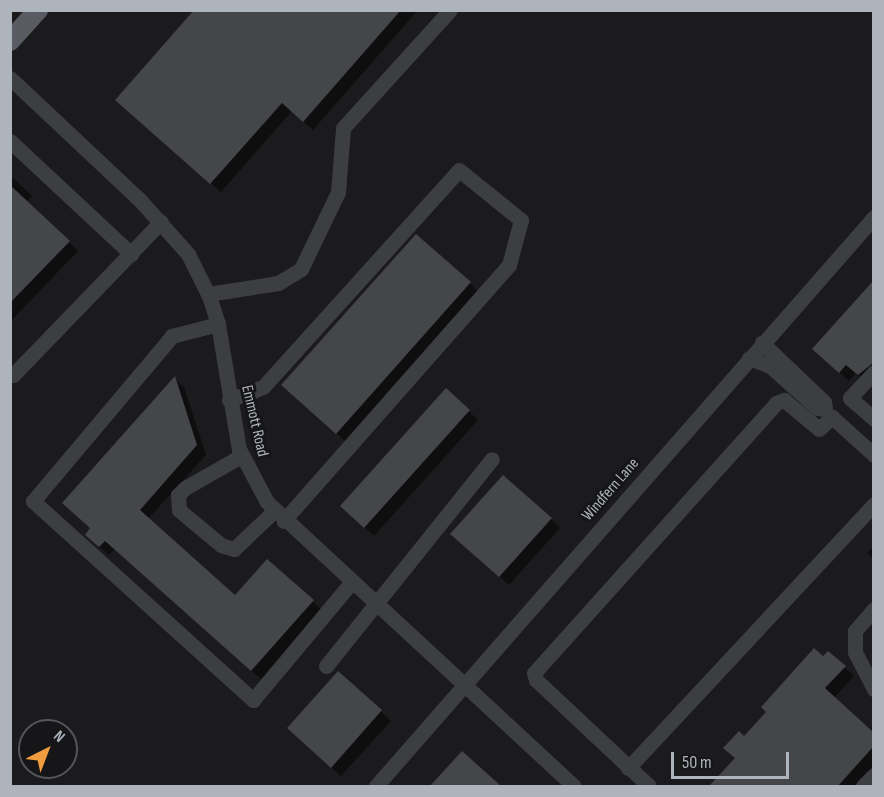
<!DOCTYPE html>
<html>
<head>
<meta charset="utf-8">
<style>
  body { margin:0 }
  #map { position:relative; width:884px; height:797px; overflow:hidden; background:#1b1b1d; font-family:"Sofia Sans Condensed",sans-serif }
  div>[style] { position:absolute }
  .shadow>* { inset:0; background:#0007 }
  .building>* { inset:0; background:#45464a }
  .minor>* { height:15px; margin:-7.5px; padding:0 7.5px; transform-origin:7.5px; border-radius:7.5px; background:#3c3e42 }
  .major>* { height:20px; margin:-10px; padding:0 10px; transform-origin:10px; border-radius:10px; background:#585b61 }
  span { translate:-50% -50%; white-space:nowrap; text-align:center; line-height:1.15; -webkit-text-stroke:6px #161618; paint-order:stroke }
  .street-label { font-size:16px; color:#aeb4bc }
  .frame { position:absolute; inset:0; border:12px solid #aeb4bc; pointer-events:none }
  .north { position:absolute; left:18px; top:719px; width:60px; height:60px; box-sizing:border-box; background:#161618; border:2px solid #53555a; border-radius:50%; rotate:42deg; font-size:16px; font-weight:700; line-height:24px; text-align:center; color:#aeb4bc }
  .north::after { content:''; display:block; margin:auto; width:21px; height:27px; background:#f19d3f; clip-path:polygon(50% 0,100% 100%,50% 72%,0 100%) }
  .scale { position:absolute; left:671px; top:752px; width:118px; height:27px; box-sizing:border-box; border:3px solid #aeb4bc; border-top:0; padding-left:8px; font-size:18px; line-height:21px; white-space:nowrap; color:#aeb4bc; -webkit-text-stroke:4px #161618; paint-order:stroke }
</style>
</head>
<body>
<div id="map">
  <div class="shadow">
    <div style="clip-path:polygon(196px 10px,418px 10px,313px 130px,292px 111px,221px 192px,126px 109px)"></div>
    <div style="clip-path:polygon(10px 175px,32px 196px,27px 202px,78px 251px,10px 322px)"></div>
    <div style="clip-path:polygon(470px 283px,479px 293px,346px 442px,292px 395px)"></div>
    <div style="clip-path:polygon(874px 284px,874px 378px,868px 384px,856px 373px,849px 381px,814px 349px)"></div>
    <div style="clip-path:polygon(175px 379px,184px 387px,206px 455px,148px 519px,236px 597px,312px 601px,322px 610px,261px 679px,115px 549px,109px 555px,96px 544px)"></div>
    <div style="clip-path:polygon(447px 390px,478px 420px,374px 536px,352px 515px)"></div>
    <div style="clip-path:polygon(551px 519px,560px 528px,509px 585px,462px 543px)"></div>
    <div style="clip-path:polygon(874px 546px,874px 559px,867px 553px)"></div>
    <div style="clip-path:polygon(823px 658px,844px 667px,854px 676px,834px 698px,874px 734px,874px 766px,855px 786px,711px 786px,736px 759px,744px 738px)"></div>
    <div style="clip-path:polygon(339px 673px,391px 721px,341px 776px,298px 738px)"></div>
    <div style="clip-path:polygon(462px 753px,499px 786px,432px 786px)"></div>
  </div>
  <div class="building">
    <div style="clip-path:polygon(194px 10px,401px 10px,303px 122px,282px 103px,210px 184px,115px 100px)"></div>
    <div style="clip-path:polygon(10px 185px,70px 241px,10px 303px)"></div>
    <div style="clip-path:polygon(416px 234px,471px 282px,336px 434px,281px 385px)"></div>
    <div style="clip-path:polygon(873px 281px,873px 363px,858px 375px,846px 365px,839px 373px,812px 349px)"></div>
    <div style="clip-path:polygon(175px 376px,197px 445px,140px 510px,235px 595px,267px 559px,314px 600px,251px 671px,105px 541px,99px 547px,85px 535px,90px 528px,62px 503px)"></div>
    <div style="clip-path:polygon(446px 388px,470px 410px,364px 528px,340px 506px)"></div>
    <div style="clip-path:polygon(503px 475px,552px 518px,499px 577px,450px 534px)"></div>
    <div style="clip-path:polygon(814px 648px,823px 656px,828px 651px,846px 666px,825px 688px,873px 732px,873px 747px,838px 786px,709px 786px,735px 758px,723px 748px,739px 731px,744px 736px,766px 712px,761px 707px)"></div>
    <div style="clip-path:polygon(338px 671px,382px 710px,331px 768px,287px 728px)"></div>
    <div style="clip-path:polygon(462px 751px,501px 786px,430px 786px)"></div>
  </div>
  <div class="minor">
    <div style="left:10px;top:78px;width:177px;rotate:43.2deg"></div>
    <div style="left:139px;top:199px;width:74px;rotate:48.3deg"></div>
    <div style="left:188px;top:254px;width:47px;rotate:63.4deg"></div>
    <div style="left:209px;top:296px;width:29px;rotate:72deg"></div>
    <div style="left:218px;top:324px;width:127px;rotate:80.5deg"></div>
    <div style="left:239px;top:449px;width:60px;rotate:62.2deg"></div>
    <div style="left:267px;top:502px;width:418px;rotate:42.8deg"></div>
    <div style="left:10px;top:141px;width:166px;rotate:43deg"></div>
    <div style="left:208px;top:294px;width:71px;rotate:-8.9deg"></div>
    <div style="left:278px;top:283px;width:27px;rotate:-31deg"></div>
    <div style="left:301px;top:269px;width:85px;rotate:-64.3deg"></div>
    <div style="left:338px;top:192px;width:64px;rotate:-85.5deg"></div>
    <div style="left:343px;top:128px;width:159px;rotate:-47.8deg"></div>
    <div style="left:218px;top:324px;width:48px;rotate:165.4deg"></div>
    <div style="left:172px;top:336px;width:216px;rotate:130.1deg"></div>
    <div style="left:33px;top:501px;width:297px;rotate:42.1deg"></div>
    <div style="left:253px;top:700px;width:153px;rotate:-50.1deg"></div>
    <div style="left:749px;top:358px;width:22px;rotate:21deg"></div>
    <div style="left:770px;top:366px;width:63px;rotate:41.8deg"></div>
    <div style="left:817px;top:408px;width:8px;rotate:7deg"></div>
    <div style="left:825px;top:409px;width:7px;rotate:-98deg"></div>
    <div style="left:824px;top:402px;width:86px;rotate:-136.4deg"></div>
    <div style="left:874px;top:372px;width:35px;rotate:133deg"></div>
    <div style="left:850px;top:398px;width:32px;rotate:41deg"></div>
    <div style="left:13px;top:375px;width:213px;rotate:-46deg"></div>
    <div style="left:229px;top:400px;width:36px;rotate:-21deg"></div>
    <div style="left:263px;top:387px;width:292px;rotate:-47.9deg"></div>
    <div style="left:459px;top:170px;width:80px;rotate:38.9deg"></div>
    <div style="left:521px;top:220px;width:47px;rotate:104.9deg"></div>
    <div style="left:509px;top:265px;width:341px;rotate:131.4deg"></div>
    <div style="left:241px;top:456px;width:64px;rotate:150.3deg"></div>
    <div style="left:185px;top:488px;width:10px;rotate:135deg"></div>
    <div style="left:178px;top:495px;width:15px;rotate:86deg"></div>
    <div style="left:179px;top:510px;width:55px;rotate:39.8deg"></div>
    <div style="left:221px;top:545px;width:14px;rotate:17deg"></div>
    <div style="left:234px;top:549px;width:55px;rotate:-43.5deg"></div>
    <div style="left:874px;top:609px;width:29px;rotate:131deg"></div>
    <div style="left:855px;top:631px;width:21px;rotate:90deg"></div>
    <div style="left:855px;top:652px;width:42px;rotate:62.8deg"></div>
    <div style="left:326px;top:666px;width:265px;rotate:-51.3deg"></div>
    <div style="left:628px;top:768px;width:361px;rotate:-47deg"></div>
    <div style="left:376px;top:786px;width:756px;rotate:-48.81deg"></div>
    <div style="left:649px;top:786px;width:155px;rotate:-136.8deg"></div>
    <div style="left:536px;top:680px;width:7px;rotate:-106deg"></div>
    <div style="left:534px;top:673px;width:363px;rotate:-48.1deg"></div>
    <div style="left:776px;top:403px;width:9px;rotate:-21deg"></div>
    <div style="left:784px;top:400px;width:45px;rotate:39.6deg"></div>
    <div style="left:819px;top:429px;width:18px;rotate:-43deg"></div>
    <div style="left:832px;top:417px;width:57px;rotate:42.1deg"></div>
    <div style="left:863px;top:786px;width:16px;rotate:-45deg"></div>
  </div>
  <div class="major">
    <div style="left:10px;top:41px;width:42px;rotate:-47.9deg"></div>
  </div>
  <div class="street-label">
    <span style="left:254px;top:421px;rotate:77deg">Emmott Road</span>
    <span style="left:611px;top:490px;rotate:-49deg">Windfern Lane</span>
  </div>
  <div class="frame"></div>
  <div class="north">N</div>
  <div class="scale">50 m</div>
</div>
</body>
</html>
